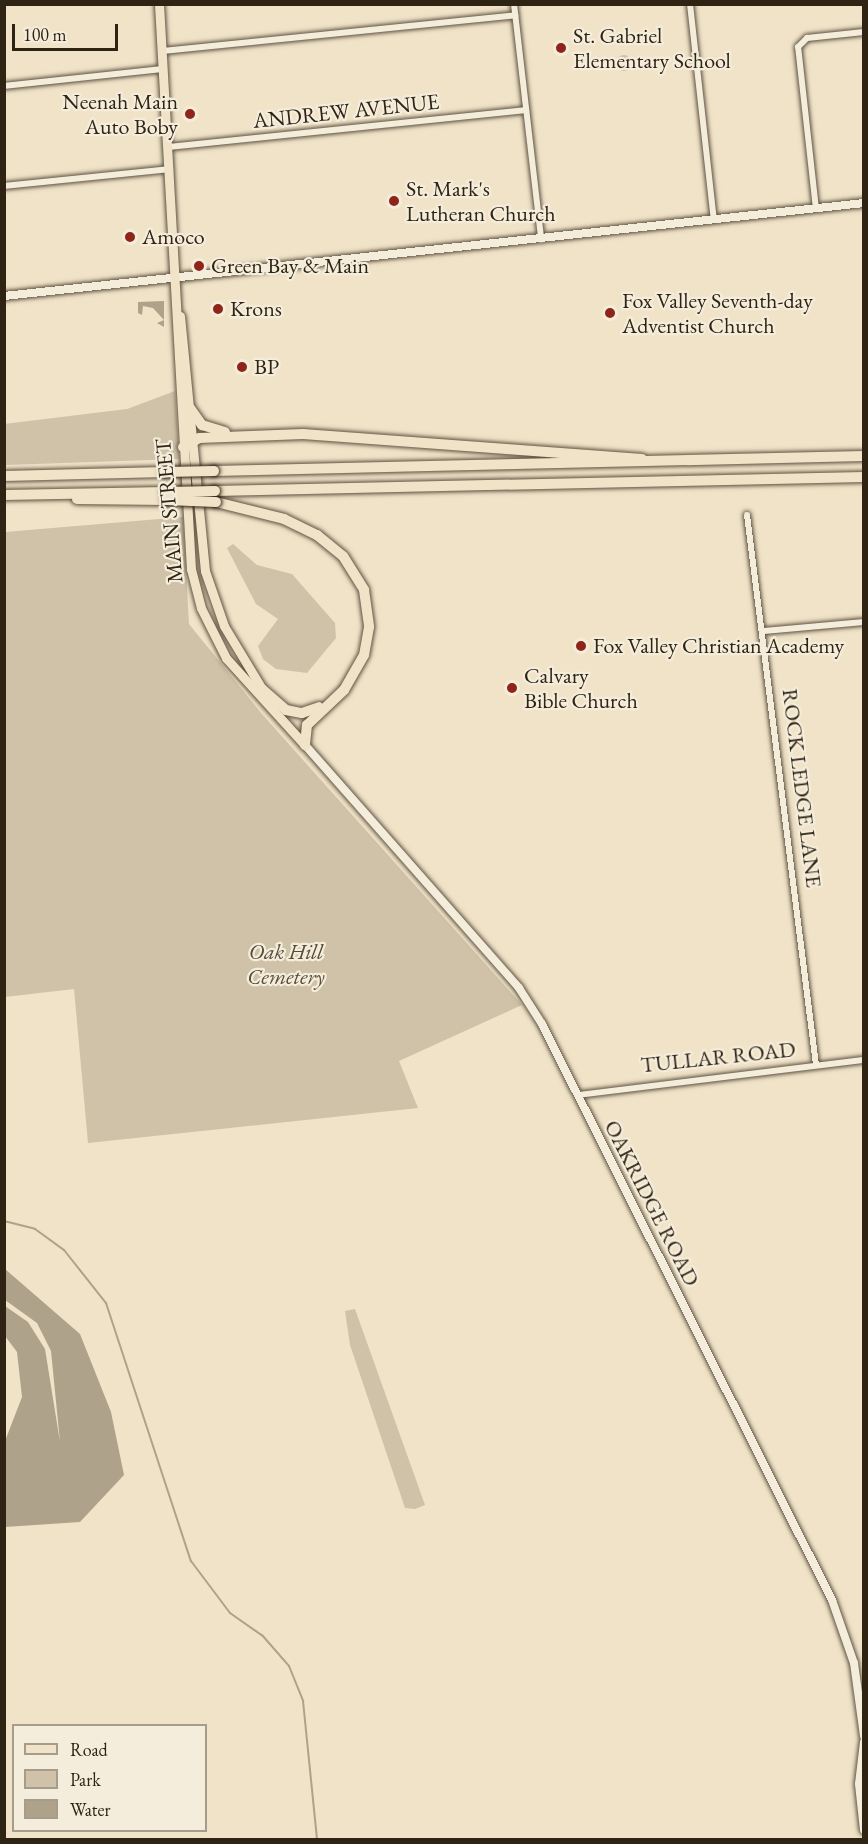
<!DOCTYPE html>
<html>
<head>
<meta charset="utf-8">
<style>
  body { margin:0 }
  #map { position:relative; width:868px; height:1844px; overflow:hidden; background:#f0e3c8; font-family:"EB Garamond",serif }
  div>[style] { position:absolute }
  .green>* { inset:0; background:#cfc2a9 }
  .round { border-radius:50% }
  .water>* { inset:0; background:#aea28b }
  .stream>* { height:2px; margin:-1px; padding:0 1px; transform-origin:1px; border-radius:1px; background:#aea28b }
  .roads { filter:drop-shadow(0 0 2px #5f5341) drop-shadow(0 0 2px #5f5341) }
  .minor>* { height:6px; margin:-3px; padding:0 3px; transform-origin:3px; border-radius:3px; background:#f5eddb }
  .tertiary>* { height:8px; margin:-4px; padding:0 4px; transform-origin:4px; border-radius:4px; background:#f5eddb }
  .secondary>* { height:8px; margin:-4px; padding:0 4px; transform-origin:4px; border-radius:4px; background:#f5eddb }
  .primary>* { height:9px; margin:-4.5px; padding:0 4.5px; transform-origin:4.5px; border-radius:4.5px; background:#f0e3c8 }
  .motorway>* { height:10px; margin:-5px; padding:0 5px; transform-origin:5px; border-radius:5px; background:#f0e3c8 }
  .bridges { filter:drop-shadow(0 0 2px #2f2314) drop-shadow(0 0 2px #2f2314) }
  .motorway-bridge>* { height:10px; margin:-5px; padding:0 5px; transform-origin:5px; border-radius:5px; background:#f0e3c8 }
  .dots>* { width:16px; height:16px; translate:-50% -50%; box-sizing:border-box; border:3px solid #f5eddb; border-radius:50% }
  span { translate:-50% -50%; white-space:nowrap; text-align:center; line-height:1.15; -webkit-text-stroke:4.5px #f5eddb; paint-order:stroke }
  .poi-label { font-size:22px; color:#2f2314 }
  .left { translate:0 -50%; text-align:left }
  .right { translate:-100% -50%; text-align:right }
  .street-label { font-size:22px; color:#2f2314 }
  .park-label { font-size:22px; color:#574b39; font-style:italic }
  .frame { position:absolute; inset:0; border:6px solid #2f2314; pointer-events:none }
  .legend { position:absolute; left:12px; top:1724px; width:195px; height:108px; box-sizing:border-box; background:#f5eddb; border:2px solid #a69c8b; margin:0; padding:8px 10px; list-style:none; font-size:18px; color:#2f2314 }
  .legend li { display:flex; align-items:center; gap:12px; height:30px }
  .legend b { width:30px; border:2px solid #a69c8b }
  .scale { position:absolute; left:12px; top:24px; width:106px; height:27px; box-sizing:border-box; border:3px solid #2f2314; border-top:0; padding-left:8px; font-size:18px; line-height:21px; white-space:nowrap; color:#2f2314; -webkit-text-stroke:4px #f5eddb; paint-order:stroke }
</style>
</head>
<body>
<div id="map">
  <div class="green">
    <div class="round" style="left:616px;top:55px;width:16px;height:16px"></div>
    <div style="clip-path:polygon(175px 391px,179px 459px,5px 465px,4px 424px,127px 409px)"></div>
    <div style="clip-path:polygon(183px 517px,189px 624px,261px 713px,522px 1005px,399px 1061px,418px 1108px,88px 1143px,74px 989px,5px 997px,5px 532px)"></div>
    <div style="clip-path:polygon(233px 544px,257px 565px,292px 574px,335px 623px,336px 638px,307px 673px,276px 669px,263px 659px,258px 646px,278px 619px,256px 604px,227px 548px)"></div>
    <div style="clip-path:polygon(355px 1309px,425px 1505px,415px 1509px,405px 1508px,350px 1345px,345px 1311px)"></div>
  </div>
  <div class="water">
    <div style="clip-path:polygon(164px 301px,164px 327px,157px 323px,164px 320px,153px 308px,143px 306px,142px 315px,138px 313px,138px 302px)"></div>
    <div style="clip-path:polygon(5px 1269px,80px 1334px,111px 1412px,124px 1475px,80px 1522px,5px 1527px,5px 1441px,22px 1397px,17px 1352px,5px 1336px,5px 1306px,28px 1322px,45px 1349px,60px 1442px,51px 1351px,37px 1323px,5px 1300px)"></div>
  </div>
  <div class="stream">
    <div style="left:4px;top:1221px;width:32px;rotate:14deg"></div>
    <div style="left:35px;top:1229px;width:36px;rotate:36deg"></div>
    <div style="left:64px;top:1250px;width:68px;rotate:51.6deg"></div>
    <div style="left:106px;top:1303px;width:272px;rotate:71.8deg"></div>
    <div style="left:191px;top:1561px;width:65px;rotate:53.1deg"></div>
    <div style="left:230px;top:1613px;width:39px;rotate:35deg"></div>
    <div style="left:262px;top:1635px;width:41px;rotate:48.9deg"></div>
    <div style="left:289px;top:1666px;width:38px;rotate:68deg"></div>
    <div style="left:303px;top:1701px;width:140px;rotate:84.2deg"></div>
  </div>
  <div class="roads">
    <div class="minor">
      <div style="left:514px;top:4px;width:237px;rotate:83.4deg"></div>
      <div style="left:690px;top:4px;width:217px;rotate:83.7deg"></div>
      <div style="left:163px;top:51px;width:354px;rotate:-5.8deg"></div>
      <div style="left:4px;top:86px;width:161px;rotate:-6.1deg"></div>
      <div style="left:169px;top:147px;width:359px;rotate:-5.9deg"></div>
      <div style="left:4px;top:186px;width:167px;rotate:-5.8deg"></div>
      <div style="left:816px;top:209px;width:163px;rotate:-96.3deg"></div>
      <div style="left:798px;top:47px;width:13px;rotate:-45deg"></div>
      <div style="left:807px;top:38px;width:57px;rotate:-6deg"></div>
      <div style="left:747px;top:515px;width:554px;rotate:82.85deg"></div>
      <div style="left:764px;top:631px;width:100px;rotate:-5.1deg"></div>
      <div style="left:578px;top:1095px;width:288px;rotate:-7deg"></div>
    </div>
    <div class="tertiary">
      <div style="left:305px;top:745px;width:324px;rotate:48.6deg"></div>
      <div style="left:519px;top:988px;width:43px;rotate:57.4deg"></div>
      <div style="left:542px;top:1024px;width:645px;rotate:63.28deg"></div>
      <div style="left:832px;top:1600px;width:67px;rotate:70.8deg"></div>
      <div style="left:854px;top:1663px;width:74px;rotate:82.2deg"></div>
      <div style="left:864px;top:1742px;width:42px;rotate:96.8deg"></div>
      <div style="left:859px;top:1784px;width:46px;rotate:83.8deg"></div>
    </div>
    <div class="secondary">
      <div style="left:4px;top:296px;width:865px;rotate:-6.17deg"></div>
    </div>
    <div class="primary">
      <div style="left:159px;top:4px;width:566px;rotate:86.76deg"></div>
      <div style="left:191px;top:569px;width:40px;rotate:75.6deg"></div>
      <div style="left:201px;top:608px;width:56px;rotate:63.4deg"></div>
      <div style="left:226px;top:658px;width:118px;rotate:47.8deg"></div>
      <div style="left:180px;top:316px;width:256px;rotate:84.4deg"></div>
      <div style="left:205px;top:571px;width:58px;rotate:70.9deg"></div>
      <div style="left:224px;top:626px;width:79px;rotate:58.9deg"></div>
    </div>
    <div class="motorway">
      <div style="left:190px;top:408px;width:21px;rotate:55deg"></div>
      <div style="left:202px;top:425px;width:24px;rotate:17deg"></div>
      <div style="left:183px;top:447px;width:18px;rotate:-29deg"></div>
      <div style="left:199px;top:438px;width:104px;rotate:-2.2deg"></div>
      <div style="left:303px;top:434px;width:340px;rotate:4.2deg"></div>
      <div style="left:214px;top:471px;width:650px;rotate:-1.32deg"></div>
      <div style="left:4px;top:476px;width:161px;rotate:-1.4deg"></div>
      <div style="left:215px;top:491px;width:649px;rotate:-1.24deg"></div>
      <div style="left:4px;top:495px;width:162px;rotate:-1.1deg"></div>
      <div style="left:77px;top:499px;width:90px;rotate:0.6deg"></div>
      <div style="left:216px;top:502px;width:70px;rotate:14deg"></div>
      <div style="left:284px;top:519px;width:37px;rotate:26deg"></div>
      <div style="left:317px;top:535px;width:33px;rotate:39deg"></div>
      <div style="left:343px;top:556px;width:40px;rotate:58deg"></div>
      <div style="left:364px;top:590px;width:37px;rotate:82deg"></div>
      <div style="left:369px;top:627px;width:28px;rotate:100deg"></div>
      <div style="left:364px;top:655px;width:40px;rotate:119.7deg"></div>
      <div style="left:344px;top:690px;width:51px;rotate:136.6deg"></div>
      <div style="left:307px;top:725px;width:20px;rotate:96deg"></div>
      <div style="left:262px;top:689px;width:32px;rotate:41deg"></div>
      <div style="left:286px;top:710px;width:16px;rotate:11deg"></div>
      <div style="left:302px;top:713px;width:18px;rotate:-19deg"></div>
    </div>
  </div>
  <div class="bridges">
    <div class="motorway-bridge">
      <div style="left:165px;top:472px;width:49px;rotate:-1.2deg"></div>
      <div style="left:166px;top:492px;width:49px;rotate:-1.2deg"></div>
      <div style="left:167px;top:500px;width:49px;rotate:2.3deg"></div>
    </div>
  </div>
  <div class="dots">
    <div style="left:561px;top:48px;background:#8f2418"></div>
    <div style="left:190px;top:114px;background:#8f2418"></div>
    <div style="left:394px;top:201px;background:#8f2418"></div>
    <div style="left:130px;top:237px;background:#8f2418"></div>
    <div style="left:199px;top:266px;background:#8f2418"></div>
    <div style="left:218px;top:309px;background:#8f2418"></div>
    <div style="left:610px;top:313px;background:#8f2418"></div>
    <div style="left:242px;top:367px;background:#8f2418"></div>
    <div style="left:581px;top:646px;background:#8f2418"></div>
    <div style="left:512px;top:688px;background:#8f2418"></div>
  </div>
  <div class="poi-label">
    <span class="left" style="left:573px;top:48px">St. Gabriel<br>Elementary School</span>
    <span class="right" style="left:178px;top:114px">Neenah Main<br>Auto Boby</span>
    <span class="left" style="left:406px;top:201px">St. Mark's<br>Lutheran Church</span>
    <span class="left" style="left:142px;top:237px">Amoco</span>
    <span class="left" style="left:211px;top:266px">Green Bay &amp; Main</span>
    <span class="left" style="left:622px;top:313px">Fox Valley Seventh-day<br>Adventist Church</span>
    <span class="left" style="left:230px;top:309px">Krons</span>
    <span class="left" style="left:254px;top:367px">BP</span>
    <span class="left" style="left:593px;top:646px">Fox Valley Christian Academy</span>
    <span class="left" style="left:524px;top:688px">Calvary<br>Bible Church</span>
  </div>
  <div class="street-label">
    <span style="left:346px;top:111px;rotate:-6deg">ANDREW AVENUE</span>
    <span style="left:169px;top:511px;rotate:-95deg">MAIN STREET</span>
    <span style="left:802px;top:788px;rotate:83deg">ROCK LEDGE LANE</span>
    <span style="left:718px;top:1057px;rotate:-6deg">TULLAR ROAD</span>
    <span style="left:652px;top:1203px;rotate:63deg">OAKRIDGE ROAD</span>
  </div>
  <div class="park-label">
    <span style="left:286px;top:964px">Oak Hill<br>Cemetery</span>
  </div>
  <div class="frame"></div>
  <ul class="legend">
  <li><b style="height:8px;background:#f0e3c8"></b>Road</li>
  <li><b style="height:16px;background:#cfc2a9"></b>Park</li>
  <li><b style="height:16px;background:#aea28b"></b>Water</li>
  </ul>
  <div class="scale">100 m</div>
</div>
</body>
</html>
